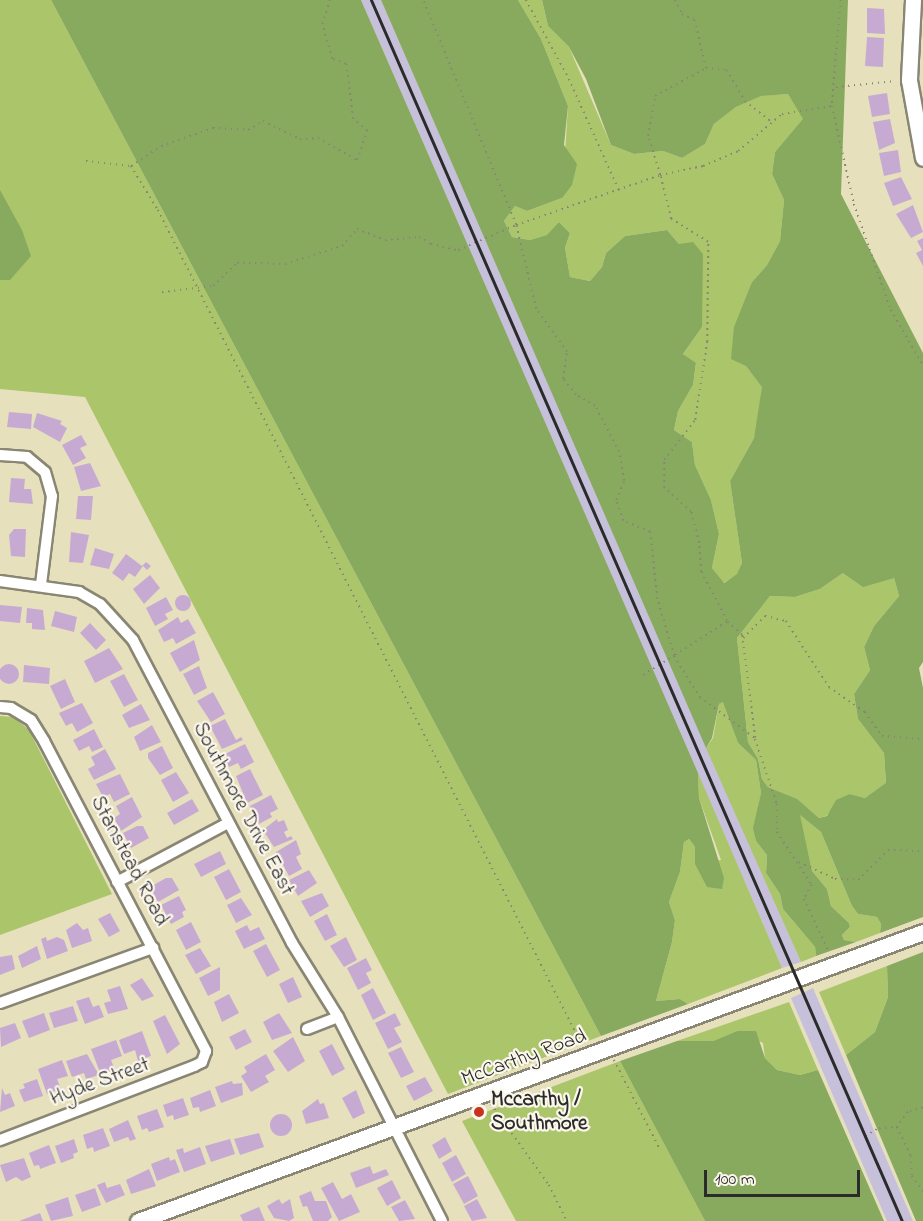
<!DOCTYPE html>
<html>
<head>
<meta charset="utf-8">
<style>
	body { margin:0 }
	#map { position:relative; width:923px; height:1221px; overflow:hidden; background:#e7e0bd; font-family:"Indie Flower",sans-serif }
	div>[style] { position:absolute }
	.industrial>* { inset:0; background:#c6c0da }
	.green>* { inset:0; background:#abc56b }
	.forest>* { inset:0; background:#88aa5f }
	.building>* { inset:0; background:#c7aad2 }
	.round { border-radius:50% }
	.path>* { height:1.5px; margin-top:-0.75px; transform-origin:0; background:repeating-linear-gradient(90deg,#898674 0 1.5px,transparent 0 6px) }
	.roads { filter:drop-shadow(2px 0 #898674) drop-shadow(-2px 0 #898674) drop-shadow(0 2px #898674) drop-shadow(0 -2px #898674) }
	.street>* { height:10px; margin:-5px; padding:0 5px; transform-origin:5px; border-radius:5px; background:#fff }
	.secondary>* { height:15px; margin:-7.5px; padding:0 7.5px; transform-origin:7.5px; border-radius:7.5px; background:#fff }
	.rail>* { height:3px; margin:-1.5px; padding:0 1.5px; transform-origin:1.5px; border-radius:1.5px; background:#2b2b2b }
	.dots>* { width:16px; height:16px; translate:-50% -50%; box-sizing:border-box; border:3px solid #fbf7ec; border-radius:50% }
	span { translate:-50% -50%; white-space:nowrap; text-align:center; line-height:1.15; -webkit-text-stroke:4.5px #fbf7ec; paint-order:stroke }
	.street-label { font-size:21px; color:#2b2b2b }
	.poi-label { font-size:21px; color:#2b2b2b; font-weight:700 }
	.left { translate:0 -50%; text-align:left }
	.scale { position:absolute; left:704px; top:1170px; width:156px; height:27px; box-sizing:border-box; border:3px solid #2b2b2b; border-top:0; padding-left:8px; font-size:18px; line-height:21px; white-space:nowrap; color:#2b2b2b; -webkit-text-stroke:4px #fbf7ec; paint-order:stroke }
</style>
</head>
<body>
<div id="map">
	<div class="industrial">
		<div style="clip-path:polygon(361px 0,381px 0,801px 962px,782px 968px)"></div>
		<div style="clip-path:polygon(813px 988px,913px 1221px,887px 1221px,791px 998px)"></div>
	</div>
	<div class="green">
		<div style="clip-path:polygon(0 0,51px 0,601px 1036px,448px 1094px,85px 397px,0 389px)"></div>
		<div style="clip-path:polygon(518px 0,542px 0,548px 26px,569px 47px,611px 145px,634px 154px,663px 151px,682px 158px,705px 144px,714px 124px,736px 107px,760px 96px,788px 94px,804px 119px,775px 152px,772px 174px,784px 200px,780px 241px,767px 265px,752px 282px,748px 297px,746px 366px,762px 386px,761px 410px,754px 438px,730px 481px,742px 563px,738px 574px,723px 583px,712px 568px,719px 534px,711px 500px,695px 465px,692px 442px,674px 430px,678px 411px,693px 385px,696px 364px,683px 354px,702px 327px,701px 292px,679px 244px,667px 230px,625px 236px,606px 253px,602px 267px,590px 281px,570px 277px,565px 248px,570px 233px,559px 222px,548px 235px,530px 240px,512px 237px,504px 221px,515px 206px,527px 211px,562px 198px,567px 122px,568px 106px,541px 39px)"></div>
		<div style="clip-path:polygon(843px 573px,894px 578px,899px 596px,874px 626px,864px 647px,870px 670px,854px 694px,858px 719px,884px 753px,886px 784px,865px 798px,850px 794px,826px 816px,819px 818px,796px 799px,768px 787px,762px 779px,758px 759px,748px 742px,737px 638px,770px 596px,795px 597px,820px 589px)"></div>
		<div style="clip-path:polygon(724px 701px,738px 743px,756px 760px,761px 793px,754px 828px,756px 841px,767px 855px,766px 873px,780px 894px,783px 909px,815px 947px,816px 956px,801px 962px,706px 748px,713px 738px,719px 704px)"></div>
		<div style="clip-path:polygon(0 716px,14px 717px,29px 730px,112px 894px,0 935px)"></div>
		<div style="clip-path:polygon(698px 773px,782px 968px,688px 1004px,680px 999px,656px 1001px,672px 942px,675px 920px,669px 902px,680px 872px,684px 842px,689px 839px,695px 847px,695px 864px,721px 860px,699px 798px)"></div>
		<div style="clip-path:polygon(799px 814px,821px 832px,852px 906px,858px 914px,877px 917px,881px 924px,880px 933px,856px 942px,844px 940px,842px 935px,850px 927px,849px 923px,831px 906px,827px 889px,812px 871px)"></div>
		<div style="clip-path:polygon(887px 966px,888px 997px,875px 1032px,846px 1055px,819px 992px)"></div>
		<div style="clip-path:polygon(789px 1002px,818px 1070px,800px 1075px,777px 1070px,765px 1058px,763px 1043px,737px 1031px,713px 1041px,677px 1041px)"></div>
		<div style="clip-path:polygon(620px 1061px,705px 1221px,516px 1221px,462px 1121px)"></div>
	</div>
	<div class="forest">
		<div style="clip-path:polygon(51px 0,361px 0,698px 773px,699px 798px,724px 878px,722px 889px,707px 887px,695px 864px,695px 847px,689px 839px,684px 842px,680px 872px,669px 902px,675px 920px,672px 942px,656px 1001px,680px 999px,688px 1004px,601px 1036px)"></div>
		<div style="clip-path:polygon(evenodd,381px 0,518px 0,541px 39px,568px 106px,564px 145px,577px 164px,572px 185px,562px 198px,527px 211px,515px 206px,504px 221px,512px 237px,530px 240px,547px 235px,559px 222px,570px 233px,565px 248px,570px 277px,590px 281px,602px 267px,606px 253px,625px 236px,667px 230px,679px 244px,693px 242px,703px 254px,702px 327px,683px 354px,696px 363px,693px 385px,678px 411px,674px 430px,692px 442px,695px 465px,711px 500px,719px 534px,712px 568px,724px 583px,737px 574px,742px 563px,730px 481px,754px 438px,762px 387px,746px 366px,731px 359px,734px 327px,752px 282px,767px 265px,780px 241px,784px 200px,772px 174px,775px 152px,803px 119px,788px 94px,761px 96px,736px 107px,714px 124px,705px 144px,682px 158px,663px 151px,634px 154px,611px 145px,586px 79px,569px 47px,548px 26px,542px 0,848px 0,841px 194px,923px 353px,923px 662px,919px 668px,923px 688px,923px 917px,880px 933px,881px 924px,877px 917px,858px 914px,852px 906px,821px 832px,800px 815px,812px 871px,827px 889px,831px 906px,849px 923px,850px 927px,842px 935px,844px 940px,856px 942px,816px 956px,815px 947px,783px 909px,780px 894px,766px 873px,767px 855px,756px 841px,753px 828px,761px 793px,756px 760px,738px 743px,723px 702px,719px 704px,712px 738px,706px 748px,381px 0,843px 573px,863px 587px,894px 578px,899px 596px,874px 626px,864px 647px,870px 670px,854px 694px,858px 719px,884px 753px,886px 783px,865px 798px,850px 794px,836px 800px,827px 816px,819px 818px,797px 799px,768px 787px,762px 779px,758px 759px,748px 742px,737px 638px,770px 596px,795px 597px,820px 589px,843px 573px)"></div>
		<div style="clip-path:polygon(0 190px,22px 230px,31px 256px,10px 280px,0 280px)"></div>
		<div style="clip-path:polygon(923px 952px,923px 1221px,916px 1221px,846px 1055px,875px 1032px,888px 997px,887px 966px)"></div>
		<div style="clip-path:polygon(737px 1031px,756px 1031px,765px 1058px,777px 1070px,800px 1075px,818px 1070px,884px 1221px,705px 1221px,620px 1061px,677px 1041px,713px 1041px)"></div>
	</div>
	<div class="building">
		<div style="clip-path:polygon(867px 8px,884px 9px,885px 34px,867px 33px)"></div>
		<div style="clip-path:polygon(867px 37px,884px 38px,883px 67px,865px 66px)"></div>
		<div style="clip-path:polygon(887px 93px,890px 114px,872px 117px,868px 96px)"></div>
		<div style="clip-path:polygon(890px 119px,895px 143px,879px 150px,873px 122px)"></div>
		<div style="clip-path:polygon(898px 150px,901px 172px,884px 176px,879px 153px)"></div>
		<div style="clip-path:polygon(901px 177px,912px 199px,893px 206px,884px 183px)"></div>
		<div style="clip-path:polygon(913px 205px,923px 232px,911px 238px,896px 214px)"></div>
		<div style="clip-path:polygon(923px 238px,923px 266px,916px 253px,922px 250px,917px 241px)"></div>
		<div style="clip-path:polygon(9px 412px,32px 414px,31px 429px,7px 427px)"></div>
		<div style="clip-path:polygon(37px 413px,62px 421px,60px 424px,67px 428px,60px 442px,33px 427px)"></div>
		<div style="clip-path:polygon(81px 435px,87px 445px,80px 448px,86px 458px,73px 465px,62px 445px)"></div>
		<div style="clip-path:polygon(90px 463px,101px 486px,81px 491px,74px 467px)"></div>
		<div style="clip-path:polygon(11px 478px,25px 479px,24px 489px,31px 489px,33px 504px,9px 502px)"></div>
		<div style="clip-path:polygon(78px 496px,93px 496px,91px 520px,76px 519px)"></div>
		<div style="clip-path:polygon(14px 529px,26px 529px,25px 557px,11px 556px,9px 535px)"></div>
		<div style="clip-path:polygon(71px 532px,89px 535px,83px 563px,69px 562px)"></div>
		<div style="clip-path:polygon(95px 548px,114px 554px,109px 569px,90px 565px)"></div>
		<div style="clip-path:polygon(126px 554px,142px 566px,146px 562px,151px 566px,147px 570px,143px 566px,135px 577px,129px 573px,123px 581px,112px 573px)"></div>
		<div style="clip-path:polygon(150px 575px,160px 588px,144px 604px,133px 589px)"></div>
		<div class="round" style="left:175px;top:595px;width:16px;height:16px"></div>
		<div style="clip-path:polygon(166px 597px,173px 610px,165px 614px,168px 619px,155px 626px,146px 608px)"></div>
		<div style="clip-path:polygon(0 605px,22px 607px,20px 623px,0 621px)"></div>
		<div style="clip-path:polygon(27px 608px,43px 610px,45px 630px,32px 629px,32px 623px,26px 623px)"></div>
		<div style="clip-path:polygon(55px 611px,77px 617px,74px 632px,51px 626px)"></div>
		<div style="clip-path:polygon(178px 617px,181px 623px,188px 619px,196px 633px,176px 644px,173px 638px,164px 642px,158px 630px)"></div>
		<div style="clip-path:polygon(90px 623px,106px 640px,96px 650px,80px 633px)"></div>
		<div style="clip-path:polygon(194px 640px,200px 660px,180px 672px,170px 653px)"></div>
		<div style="clip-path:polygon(109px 648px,123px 669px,95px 683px,84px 661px)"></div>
		<div class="round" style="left:-1px;top:664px;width:20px;height:20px"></div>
		<div style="clip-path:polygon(24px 665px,50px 668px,49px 684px,23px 682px)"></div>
		<div style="clip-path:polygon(199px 666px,207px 688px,194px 695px,183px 674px)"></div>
		<div style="clip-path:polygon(124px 674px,138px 700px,124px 707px,110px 681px)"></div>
		<div style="clip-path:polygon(65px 679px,75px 702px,61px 709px,50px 686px)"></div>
		<div style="clip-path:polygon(213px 692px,225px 714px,211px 722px,197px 701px)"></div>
		<div style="clip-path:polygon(82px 703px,93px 723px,77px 732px,72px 723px,66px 726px,59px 713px)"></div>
		<div style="clip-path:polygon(141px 704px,150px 720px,129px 728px,122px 715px)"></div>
		<div style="clip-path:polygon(225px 719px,236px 740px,241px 737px,243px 740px,222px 749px,210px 726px)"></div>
		<div style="clip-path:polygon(152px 725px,161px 742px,140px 751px,134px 737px)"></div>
		<div style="clip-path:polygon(94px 729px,103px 747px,92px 752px,89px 746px,79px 751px,73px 740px)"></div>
		<div style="clip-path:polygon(245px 744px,254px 762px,241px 769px,238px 763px,229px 767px,223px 755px)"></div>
		<div style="clip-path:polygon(162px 746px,173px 768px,160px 775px,148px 758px,148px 753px)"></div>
		<div style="clip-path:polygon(105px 749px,116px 769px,94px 780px,88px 769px,95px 765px,91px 757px)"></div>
		<div style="clip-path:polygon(250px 769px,263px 795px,247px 803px,236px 776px)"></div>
		<div style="clip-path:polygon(176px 772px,189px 793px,173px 802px,161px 780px)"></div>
		<div style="clip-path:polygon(120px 774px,130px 794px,114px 802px,110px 794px,103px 797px,96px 784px)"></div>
		<div style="clip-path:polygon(271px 795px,278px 809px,270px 813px,272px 817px,259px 824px,250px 806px)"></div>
		<div style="clip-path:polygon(132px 797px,142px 817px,121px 831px,114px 818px,120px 814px,116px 806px)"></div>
		<div style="clip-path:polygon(192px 799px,199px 811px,174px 825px,167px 813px)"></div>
		<div style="clip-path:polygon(277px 819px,278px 822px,284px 820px,288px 830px,284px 832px,287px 838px,291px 836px,293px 839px,274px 847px,263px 830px)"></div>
		<div style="clip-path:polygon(137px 826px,143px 826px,149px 838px,131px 848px,123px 833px)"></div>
		<div style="clip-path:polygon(296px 840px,301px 854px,296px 857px,302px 869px,289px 876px,276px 852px)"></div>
		<div style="clip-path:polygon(220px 851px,226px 864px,201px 877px,194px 864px)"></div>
		<div style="clip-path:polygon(229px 869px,241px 892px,226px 900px,214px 877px)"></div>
		<div style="clip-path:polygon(309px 870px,317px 883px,298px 896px,289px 880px)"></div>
		<div style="clip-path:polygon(166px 878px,172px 878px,179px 890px,158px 902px,150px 887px)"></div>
		<div style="clip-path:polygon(322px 893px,329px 906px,310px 917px,301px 901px)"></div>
		<div style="clip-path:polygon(179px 896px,186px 910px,182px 912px,184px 917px,171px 924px,161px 905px)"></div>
		<div style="clip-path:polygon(241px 898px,252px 915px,236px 923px,227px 905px)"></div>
		<div style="clip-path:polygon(110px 913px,120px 931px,109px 937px,98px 919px)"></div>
		<div style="clip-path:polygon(327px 914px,337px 935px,325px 941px,314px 921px)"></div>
		<div style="clip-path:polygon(191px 922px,201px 942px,186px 950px,176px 930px)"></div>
		<div style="clip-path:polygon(77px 923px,83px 930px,88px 928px,92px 941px,72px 948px,66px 930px)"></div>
		<div style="clip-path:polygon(247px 925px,250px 931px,259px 927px,265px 939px,244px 949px,235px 931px)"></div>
		<div style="clip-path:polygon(46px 937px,47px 941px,57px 937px,64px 940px,68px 951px,47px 959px,41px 939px)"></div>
		<div style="clip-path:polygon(346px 937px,357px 960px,344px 967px,330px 946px)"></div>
		<div style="clip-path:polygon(266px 944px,280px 970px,267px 977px,253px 951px)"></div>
		<div style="clip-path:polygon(37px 946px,41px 959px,22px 968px,18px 956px)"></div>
		<div style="clip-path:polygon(200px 948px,211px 966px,196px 974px,185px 955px)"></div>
		<div style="clip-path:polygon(12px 955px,15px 969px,0 975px,0 957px)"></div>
		<div style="clip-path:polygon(366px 958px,372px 970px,366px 973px,371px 983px,358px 990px,347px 968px)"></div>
		<div style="clip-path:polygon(220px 967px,220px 990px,208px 996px,199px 978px)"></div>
		<div style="clip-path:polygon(293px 977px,302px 997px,288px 1003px,279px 984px)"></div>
		<div style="clip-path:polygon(142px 978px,154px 996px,142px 1001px,130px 985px)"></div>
		<div style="clip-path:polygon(120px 986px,128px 1009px,108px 1014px,104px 1003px,111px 1001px,107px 990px)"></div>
		<div style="clip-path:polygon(373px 988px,386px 1013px,373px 1020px,361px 995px)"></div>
		<div style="clip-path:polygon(229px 994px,239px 1013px,222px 1022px,214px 1002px)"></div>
		<div style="clip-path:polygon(89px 997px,93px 1007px,99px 1005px,104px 1017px,85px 1024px,76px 1001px)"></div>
		<div style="clip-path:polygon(73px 1006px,78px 1021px,54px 1028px,49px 1013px)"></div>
		<div style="clip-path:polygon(44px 1013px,50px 1030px,29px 1038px,22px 1021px)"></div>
		<div style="clip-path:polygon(279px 1013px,292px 1033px,272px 1040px,263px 1022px)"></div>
		<div style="clip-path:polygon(395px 1013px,401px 1025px,394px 1028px,402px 1042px,388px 1049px,375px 1023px)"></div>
		<div style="clip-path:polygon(165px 1015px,180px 1044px,167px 1054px,153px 1021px)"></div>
		<div style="clip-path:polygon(15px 1023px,21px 1038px,1px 1047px,0 1028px)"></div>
		<div style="clip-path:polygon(245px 1029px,252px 1042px,236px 1050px,229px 1037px)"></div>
		<div style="clip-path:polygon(142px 1031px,151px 1056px,138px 1061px,135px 1050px,124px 1054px,119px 1040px)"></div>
		<div style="clip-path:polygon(293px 1037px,305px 1061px,288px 1072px,273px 1051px)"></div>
		<div style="clip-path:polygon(116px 1040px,122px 1056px,111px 1060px,115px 1070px,101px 1075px,91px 1049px)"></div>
		<div style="clip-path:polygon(332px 1044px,345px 1069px,332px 1076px,319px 1051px)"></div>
		<div style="clip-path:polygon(401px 1047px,414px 1072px,401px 1078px,388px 1053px)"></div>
		<div style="clip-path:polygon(87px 1054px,99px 1075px,86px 1079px,84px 1073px,72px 1077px,66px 1061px)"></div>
		<div style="clip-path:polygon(266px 1054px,275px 1070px,265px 1076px,269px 1082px,251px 1092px,241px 1076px,247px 1072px,244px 1067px)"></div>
		<div style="clip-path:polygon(62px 1060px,68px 1076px,57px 1079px,61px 1089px,47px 1094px,38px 1069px)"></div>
		<div style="clip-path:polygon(425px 1077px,433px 1091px,414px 1101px,406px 1086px)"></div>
		<div style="clip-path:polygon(37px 1079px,43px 1096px,24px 1102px,19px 1090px,25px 1088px,23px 1084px)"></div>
		<div style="clip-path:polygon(232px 1081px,233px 1084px,242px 1083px,243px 1095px,221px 1103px,215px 1087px)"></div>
		<div style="clip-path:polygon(2px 1088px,5px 1095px,10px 1093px,15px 1106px,0 1112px)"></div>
		<div style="clip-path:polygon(210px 1090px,216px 1106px,200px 1112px,199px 1107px,193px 1108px,190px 1098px)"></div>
		<div style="clip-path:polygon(356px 1090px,365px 1113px,353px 1119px,342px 1098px)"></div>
		<div style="clip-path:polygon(183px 1098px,189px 1115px,174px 1120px,173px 1115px,167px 1117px,163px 1105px)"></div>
		<div style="clip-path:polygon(318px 1099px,320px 1104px,324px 1103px,329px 1118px,306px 1124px,302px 1111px)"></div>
		<div style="clip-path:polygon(157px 1109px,164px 1127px,149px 1132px,147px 1128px,142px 1130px,137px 1116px)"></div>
		<div class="round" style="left:270px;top:1114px;width:22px;height:22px"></div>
		<div style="clip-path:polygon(128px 1120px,136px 1139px,130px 1141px,128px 1137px,114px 1142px,109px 1129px)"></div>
		<div style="clip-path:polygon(103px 1128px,110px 1146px,94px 1152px,93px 1147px,87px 1149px,83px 1135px)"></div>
		<div style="clip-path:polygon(259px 1133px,264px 1147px,240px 1155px,234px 1139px)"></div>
		<div style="clip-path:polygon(445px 1137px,452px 1151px,439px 1159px,432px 1145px)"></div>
		<div style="clip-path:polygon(74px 1139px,78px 1152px,73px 1154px,74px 1158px,61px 1163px,55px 1146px)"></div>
		<div style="clip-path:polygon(230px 1139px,235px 1154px,211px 1162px,205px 1146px)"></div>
		<div style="clip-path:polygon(49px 1145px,56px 1163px,40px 1169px,39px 1165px,34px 1166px,29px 1153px)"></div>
		<div style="clip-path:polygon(200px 1147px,206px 1164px,184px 1172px,176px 1150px,183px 1148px,184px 1153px)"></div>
		<div style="clip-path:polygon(456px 1155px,466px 1174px,452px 1182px,442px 1163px)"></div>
		<div style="clip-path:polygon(169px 1157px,170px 1161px,175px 1159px,180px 1172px,157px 1181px,151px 1164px)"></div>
		<div style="clip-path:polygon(24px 1158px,31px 1177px,22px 1181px,16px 1177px,6px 1182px,0 1165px)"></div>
		<div style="clip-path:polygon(370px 1166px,373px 1174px,386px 1169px,389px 1175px,356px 1188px,350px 1173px)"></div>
		<div style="clip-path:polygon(149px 1169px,156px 1186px,131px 1194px,126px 1180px)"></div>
		<div style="clip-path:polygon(468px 1176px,478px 1196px,464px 1204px,453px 1184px)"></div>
		<div style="clip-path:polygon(392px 1180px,401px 1198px,387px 1206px,377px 1188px)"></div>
		<div style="clip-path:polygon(105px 1182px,107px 1188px,120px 1184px,125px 1195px,106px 1203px,97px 1185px)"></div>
		<div style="clip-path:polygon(333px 1182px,342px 1199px,351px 1194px,360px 1212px,339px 1221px,321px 1188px)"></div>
		<div style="clip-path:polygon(95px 1188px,101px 1205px,82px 1212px,75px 1195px)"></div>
		<div style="clip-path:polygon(311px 1191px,315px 1201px,326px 1201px,332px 1217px,328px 1221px,313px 1221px,307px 1206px,303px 1207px,299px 1196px)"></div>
		<div style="clip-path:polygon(68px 1197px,73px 1216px,51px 1221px,45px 1205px)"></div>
		<div style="clip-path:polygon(279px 1199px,282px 1204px,290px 1199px,294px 1218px,289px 1221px,274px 1218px,267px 1206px)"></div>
		<div style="clip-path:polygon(477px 1199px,487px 1218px,472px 1221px,464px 1206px)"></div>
		<div style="clip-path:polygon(405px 1200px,415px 1219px,399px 1221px,391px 1207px)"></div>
		<div style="clip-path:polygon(259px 1207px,265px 1221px,243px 1221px,240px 1215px)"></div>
		<div style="clip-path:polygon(40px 1213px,43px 1221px,19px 1221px)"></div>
	</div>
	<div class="path">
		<div style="left:526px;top:0;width:90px;rotate:61.4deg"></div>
		<div style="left:569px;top:79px;width:122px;rotate:65.8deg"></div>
		<div style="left:675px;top:0;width:16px;rotate:63deg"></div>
		<div style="left:682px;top:14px;width:14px;rotate:25deg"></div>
		<div style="left:695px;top:20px;width:49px;rotate:77.1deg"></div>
		<div style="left:706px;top:68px;width:21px;rotate:5deg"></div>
		<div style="left:727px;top:70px;width:36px;rotate:60deg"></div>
		<div style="left:745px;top:101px;width:34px;rotate:38deg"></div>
		<div style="left:841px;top:0;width:106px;rotate:94.9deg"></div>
		<div style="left:832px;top:106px;width:100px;rotate:77.3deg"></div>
		<div style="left:854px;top:204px;width:112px;rotate:70.8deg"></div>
		<div style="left:891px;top:310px;width:64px;rotate:59.8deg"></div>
		<div style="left:836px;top:87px;width:60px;rotate:-5.7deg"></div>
		<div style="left:86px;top:161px;width:45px;rotate:6.3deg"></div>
		<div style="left:131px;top:166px;width:52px;rotate:58.5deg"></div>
		<div style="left:158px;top:210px;width:934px;rotate:63.08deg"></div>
		<div style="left:131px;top:166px;width:36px;rotate:-34deg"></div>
		<div style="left:161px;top:146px;width:55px;rotate:-19.1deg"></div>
		<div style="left:213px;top:128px;width:35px;rotate:3deg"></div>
		<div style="left:248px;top:130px;width:17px;rotate:-31deg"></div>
		<div style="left:263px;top:121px;width:41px;rotate:25.9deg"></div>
		<div style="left:300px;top:139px;width:18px;rotate:-3deg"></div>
		<div style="left:318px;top:138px;width:45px;rotate:29.4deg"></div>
		<div style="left:357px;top:160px;width:31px;rotate:-71deg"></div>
		<div style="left:367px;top:131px;width:18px;rotate:-139deg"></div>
		<div style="left:353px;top:119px;width:55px;rotate:-97.3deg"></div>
		<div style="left:346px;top:64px;width:15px;rotate:-160deg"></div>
		<div style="left:332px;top:59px;width:36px;rotate:-106deg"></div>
		<div style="left:322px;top:24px;width:25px;rotate:-72deg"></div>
		<div style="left:162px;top:292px;width:51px;rotate:-6.7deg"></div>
		<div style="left:213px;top:286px;width:33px;rotate:-44deg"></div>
		<div style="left:237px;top:263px;width:48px;rotate:1.2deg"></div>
		<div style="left:285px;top:264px;width:60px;rotate:-17.5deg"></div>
		<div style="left:342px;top:246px;width:23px;rotate:-49deg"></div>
		<div style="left:357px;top:229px;width:30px;rotate:21deg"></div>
		<div style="left:385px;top:240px;width:34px;rotate:-5deg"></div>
		<div style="left:419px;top:237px;width:14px;rotate:30deg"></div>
		<div style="left:431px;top:244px;width:28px;rotate:13deg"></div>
		<div style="left:458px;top:250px;width:63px;rotate:-23.3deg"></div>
		<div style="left:516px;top:225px;width:243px;rotate:-112.5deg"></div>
		<div style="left:727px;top:621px;width:55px;rotate:-118deg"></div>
		<div style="left:701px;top:572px;width:29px;rotate:-94deg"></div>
		<div style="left:699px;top:543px;width:32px;rotate:-104deg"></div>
		<div style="left:691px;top:512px;width:36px;rotate:-138deg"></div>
		<div style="left:664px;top:488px;width:28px;rotate:-90deg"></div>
		<div style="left:664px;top:460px;width:51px;rotate:-52.2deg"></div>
		<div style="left:695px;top:420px;width:79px;rotate:-81.3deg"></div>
		<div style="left:707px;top:342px;width:100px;rotate:-89.4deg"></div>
		<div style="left:708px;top:242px;width:44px;rotate:-148.1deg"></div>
		<div style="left:671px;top:219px;width:45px;rotate:-104deg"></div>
		<div style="left:660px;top:175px;width:44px;rotate:-11.8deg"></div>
		<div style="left:703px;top:166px;width:38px;rotate:-23deg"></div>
		<div style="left:738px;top:151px;width:57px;rotate:-40.1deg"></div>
		<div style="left:782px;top:114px;width:51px;rotate:-9.1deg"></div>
		<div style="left:743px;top:638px;width:31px;rotate:-45deg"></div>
		<div style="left:765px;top:616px;width:22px;rotate:13deg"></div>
		<div style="left:786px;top:621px;width:79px;rotate:56.9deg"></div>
		<div style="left:829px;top:687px;width:44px;rotate:34.8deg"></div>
		<div style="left:865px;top:712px;width:29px;rotate:55deg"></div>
		<div style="left:882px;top:736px;width:41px;rotate:4.2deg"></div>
		<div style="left:643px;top:675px;width:36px;rotate:-32deg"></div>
		<div style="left:674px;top:656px;width:49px;rotate:57.6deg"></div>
		<div style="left:700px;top:697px;width:69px;rotate:36.7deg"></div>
		<div style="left:755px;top:738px;width:104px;rotate:-97.2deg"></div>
		<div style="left:742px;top:635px;width:20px;rotate:-139deg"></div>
		<div style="left:727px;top:622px;width:63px;rotate:147.3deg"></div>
		<div style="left:674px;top:656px;width:59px;rotate:-106.6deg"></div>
		<div style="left:657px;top:599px;width:67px;rotate:-96deg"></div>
		<div style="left:650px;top:532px;width:29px;rotate:-158deg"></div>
		<div style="left:623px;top:521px;width:22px;rotate:-108deg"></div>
		<div style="left:616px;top:500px;width:21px;rotate:-67deg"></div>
		<div style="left:624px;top:481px;width:29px;rotate:-100deg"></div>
		<div style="left:619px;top:452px;width:52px;rotate:-117.6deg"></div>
		<div style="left:595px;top:406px;width:22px;rotate:-150deg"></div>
		<div style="left:576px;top:395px;width:21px;rotate:-129deg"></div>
		<div style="left:563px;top:379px;width:27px;rotate:-82deg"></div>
		<div style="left:567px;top:352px;width:53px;rotate:-125.8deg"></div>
		<div style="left:536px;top:309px;width:86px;rotate:-103.4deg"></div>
		<div style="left:516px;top:225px;width:152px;rotate:-19.1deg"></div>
		<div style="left:660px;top:175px;width:41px;rotate:-107.1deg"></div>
		<div style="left:648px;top:136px;width:41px;rotate:-80.1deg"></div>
		<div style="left:655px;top:96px;width:58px;rotate:-28.8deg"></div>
		<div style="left:755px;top:739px;width:69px;rotate:71.3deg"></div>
		<div style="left:777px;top:804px;width:28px;rotate:90deg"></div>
		<div style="left:777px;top:832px;width:64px;rotate:56.6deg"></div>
		<div style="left:812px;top:885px;width:16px;rotate:120deg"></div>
		<div style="left:804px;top:899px;width:59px;rotate:64.7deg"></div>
		<div style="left:799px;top:862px;width:40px;rotate:25deg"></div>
		<div style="left:835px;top:879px;width:23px;rotate:2deg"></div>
		<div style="left:858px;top:880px;width:42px;rotate:-45deg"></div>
		<div style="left:888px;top:850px;width:35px;rotate:2deg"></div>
		<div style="left:614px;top:1060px;width:100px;rotate:62.7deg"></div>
		<div style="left:491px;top:1104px;width:100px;rotate:54.4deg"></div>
		<div style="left:549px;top:1185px;width:40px;rotate:63.4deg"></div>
		<div style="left:923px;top:1108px;width:16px;rotate:165deg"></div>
		<div style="left:908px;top:1112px;width:19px;rotate:126deg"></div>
		<div style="left:897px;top:1127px;width:32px;rotate:64deg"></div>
		<div style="left:911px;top:1156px;width:20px;rotate:87deg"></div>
		<div style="left:912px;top:1176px;width:19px;rotate:54deg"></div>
		<div style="left:865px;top:1136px;width:16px;rotate:-30deg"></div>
		<div style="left:879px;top:1128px;width:17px;rotate:-3deg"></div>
	</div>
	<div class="roads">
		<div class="street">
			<div style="left:0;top:455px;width:27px;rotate:4deg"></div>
			<div style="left:27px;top:457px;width:23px;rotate:40deg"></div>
			<div style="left:45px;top:472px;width:25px;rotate:74deg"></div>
			<div style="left:52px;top:496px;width:89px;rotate:97.1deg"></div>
			<div style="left:0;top:581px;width:80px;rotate:7.9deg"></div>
			<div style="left:79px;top:592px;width:24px;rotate:30deg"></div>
			<div style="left:100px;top:604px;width:49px;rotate:47.5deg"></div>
			<div style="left:133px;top:640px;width:342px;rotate:62.3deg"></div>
			<div style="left:292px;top:943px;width:87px;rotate:58.1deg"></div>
			<div style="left:338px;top:1017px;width:229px;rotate:63deg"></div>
			<div style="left:0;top:707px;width:11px;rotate:5deg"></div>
			<div style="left:11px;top:708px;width:23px;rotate:31deg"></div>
			<div style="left:31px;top:720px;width:25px;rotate:58deg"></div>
			<div style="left:44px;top:741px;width:350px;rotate:62.4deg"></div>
			<div style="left:206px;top:1051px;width:12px;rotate:110deg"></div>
			<div style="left:202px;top:1062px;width:9px;rotate:153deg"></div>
			<div style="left:194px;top:1066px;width:208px;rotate:159.1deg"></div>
			<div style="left:117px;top:882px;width:126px;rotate:-28deg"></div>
			<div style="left:0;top:1003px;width:163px;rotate:-19.8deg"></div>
			<div style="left:307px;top:1029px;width:33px;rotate:-21deg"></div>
		</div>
		<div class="secondary">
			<div style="left:913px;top:0;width:80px;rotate:92.9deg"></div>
			<div style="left:909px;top:80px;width:79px;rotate:79.8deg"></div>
			<div style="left:138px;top:1221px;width:837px;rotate:-20.21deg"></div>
		</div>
	</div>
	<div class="rail">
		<div style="left:371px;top:0;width:1331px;rotate:66.5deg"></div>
	</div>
	<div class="dots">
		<div style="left:479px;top:1112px;background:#c8321e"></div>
	</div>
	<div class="street-label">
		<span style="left:243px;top:809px;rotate:62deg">Southmore Drive East</span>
		<span style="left:129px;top:861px;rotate:62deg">Stanstead Road</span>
		<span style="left:524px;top:1058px;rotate:-20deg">McCarthy Road</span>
		<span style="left:100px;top:1082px;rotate:-20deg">Hyde Street</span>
	</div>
	<div class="poi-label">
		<span class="left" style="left:491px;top:1112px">Mccarthy /<br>Southmore</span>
	</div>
	<div class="scale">100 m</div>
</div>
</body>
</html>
